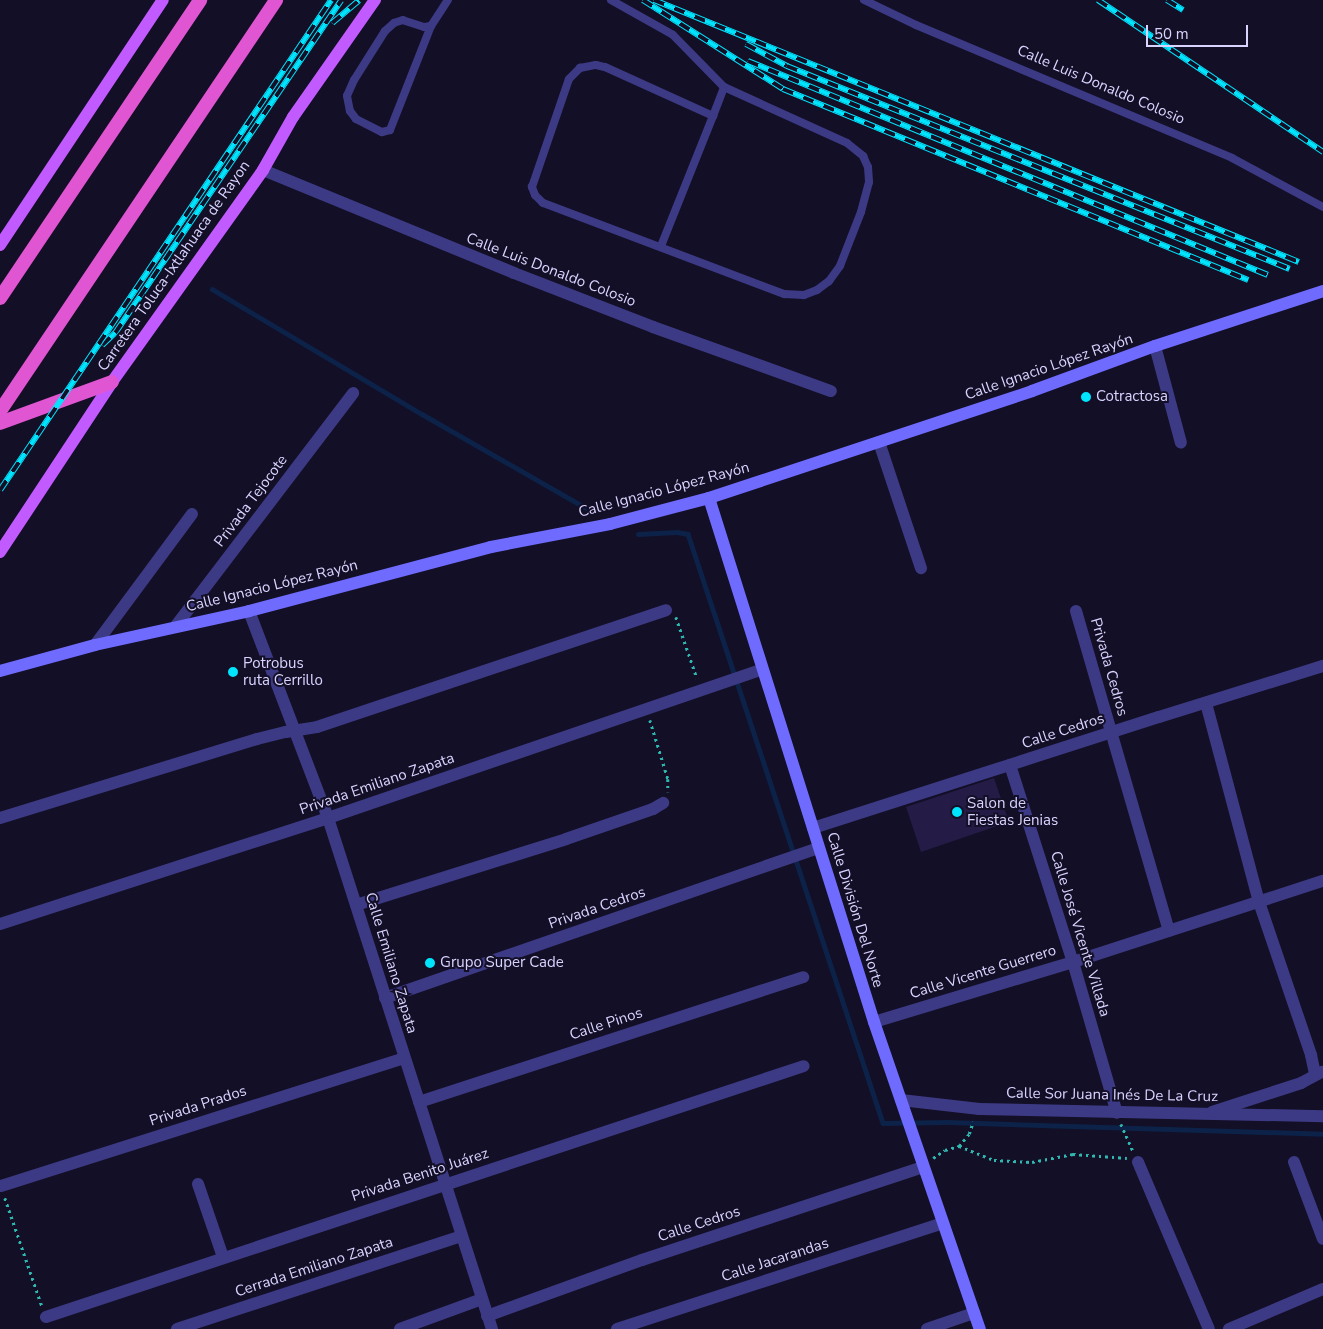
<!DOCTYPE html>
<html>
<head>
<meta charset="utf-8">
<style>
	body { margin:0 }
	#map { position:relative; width:1323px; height:1329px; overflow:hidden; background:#130f26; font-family:"Nunito Sans",sans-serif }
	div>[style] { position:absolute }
	.stream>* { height:4.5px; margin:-2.25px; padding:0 2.25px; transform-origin:2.25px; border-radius:2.25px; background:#0c2248 }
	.building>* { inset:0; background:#241b47 }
	.path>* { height:2.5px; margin-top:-1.25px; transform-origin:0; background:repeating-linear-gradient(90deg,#2fb8b0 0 2.5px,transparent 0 6.5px) }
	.service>* { height:8px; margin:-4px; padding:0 4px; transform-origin:4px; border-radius:4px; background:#3d3a85 }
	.minor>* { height:12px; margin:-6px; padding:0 6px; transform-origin:6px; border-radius:6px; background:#3d3a85 }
	.tertiary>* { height:12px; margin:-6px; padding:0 6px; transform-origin:6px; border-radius:6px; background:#3d3a85 }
	.secondary>* { height:12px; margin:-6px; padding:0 6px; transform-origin:6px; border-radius:6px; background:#6f6bff }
	.primary>* { height:12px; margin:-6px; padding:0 6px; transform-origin:6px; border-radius:6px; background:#c25bff }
	.trunk>* { height:14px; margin:-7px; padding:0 7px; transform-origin:7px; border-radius:7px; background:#e055d1 }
	.rail>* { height:5.5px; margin-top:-2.75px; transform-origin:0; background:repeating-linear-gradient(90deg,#130f26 0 11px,#00e5ff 0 22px); box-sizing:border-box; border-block:1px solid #00e5ff }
	.dots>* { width:14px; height:14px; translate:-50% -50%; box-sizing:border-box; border:2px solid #130f26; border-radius:50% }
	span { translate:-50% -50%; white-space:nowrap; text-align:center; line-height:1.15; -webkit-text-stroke:4px #130f26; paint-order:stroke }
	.street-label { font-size:15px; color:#d9d4ff }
	.poi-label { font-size:15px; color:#d9d4ff }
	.left { translate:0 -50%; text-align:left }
	.scale { position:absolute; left:1146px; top:25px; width:102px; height:22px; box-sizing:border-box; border:2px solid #d9d4ff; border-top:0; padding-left:6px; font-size:15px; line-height:18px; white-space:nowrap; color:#d9d4ff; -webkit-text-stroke:4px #130f26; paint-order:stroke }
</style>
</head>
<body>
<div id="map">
	<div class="stream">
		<div style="left:212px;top:289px;width:244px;rotate:30.8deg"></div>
		<div style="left:422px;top:414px;width:197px;rotate:29.8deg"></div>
		<div style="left:638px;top:534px;width:39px;rotate:-3deg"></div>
		<div style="left:677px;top:532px;width:11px;rotate:10deg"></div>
		<div style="left:688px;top:534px;width:620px;rotate:71.68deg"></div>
		<div style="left:883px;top:1123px;width:65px;rotate:-0.9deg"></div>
		<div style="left:948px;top:1122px;width:375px;rotate:1.8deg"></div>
	</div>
	<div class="building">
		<div style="clip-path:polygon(994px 778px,1009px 822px,921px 852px,906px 807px)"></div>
	</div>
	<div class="path">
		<div style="left:676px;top:617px;width:65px;rotate:71deg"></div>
		<div style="left:650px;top:720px;width:62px;rotate:73deg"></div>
		<div style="left:668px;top:779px;width:13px;rotate:90deg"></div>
		<div style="left:1121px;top:1124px;width:30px;rotate:66deg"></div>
		<div style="left:959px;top:1146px;width:16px;rotate:-50deg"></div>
		<div style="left:969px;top:1134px;width:13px;rotate:-72deg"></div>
		<div style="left:933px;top:1158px;width:14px;rotate:-34deg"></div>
		<div style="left:945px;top:1150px;width:15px;rotate:-16deg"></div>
		<div style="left:959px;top:1146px;width:38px;rotate:22deg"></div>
		<div style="left:994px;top:1160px;width:38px;rotate:3deg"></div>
		<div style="left:1032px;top:1162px;width:42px;rotate:-11deg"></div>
		<div style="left:1073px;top:1154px;width:54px;rotate:4.2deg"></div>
		<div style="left:5px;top:1198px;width:114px;rotate:71.1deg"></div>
	</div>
	<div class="service">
		<div style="left:611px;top:0;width:71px;rotate:29.4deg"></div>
		<div style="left:673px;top:35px;width:73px;rotate:45.6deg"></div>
		<div style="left:724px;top:87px;width:135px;rotate:24.5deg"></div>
		<div style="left:847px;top:143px;width:21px;rotate:39deg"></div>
		<div style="left:863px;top:156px;width:12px;rotate:66deg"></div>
		<div style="left:868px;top:167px;width:15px;rotate:86deg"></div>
		<div style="left:869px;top:182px;width:31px;rotate:105deg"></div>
		<div style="left:861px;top:212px;width:58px;rotate:111.3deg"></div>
		<div style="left:840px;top:266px;width:19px;rotate:126deg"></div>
		<div style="left:829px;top:281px;width:15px;rotate:143deg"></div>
		<div style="left:817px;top:290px;width:14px;rotate:159deg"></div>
		<div style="left:804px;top:295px;width:20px;rotate:-177deg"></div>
		<div style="left:784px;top:294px;width:258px;rotate:-159.3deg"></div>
		<div style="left:543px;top:203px;width:11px;rotate:-135deg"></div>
		<div style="left:535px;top:195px;width:9px;rotate:-111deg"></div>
		<div style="left:532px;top:187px;width:114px;rotate:-71.1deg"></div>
		<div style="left:569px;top:79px;width:16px;rotate:-45deg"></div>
		<div style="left:580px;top:68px;width:16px;rotate:-11deg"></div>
		<div style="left:596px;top:65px;width:9px;rotate:13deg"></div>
		<div style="left:605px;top:67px;width:119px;rotate:24.4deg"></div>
		<div style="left:713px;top:116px;width:31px;rotate:-69deg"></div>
		<div style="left:864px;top:0;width:58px;rotate:25.7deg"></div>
		<div style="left:916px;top:25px;width:343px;rotate:22.8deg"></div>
		<div style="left:1232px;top:158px;width:103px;rotate:28.3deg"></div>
		<div style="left:431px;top:26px;width:7px;rotate:172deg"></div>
		<div style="left:424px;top:27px;width:22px;rotate:-162deg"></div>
		<div style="left:403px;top:20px;width:9px;rotate:162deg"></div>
		<div style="left:394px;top:23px;width:12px;rotate:138deg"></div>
		<div style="left:385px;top:31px;width:58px;rotate:122.3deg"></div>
		<div style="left:354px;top:80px;width:17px;rotate:114deg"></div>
		<div style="left:347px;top:96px;width:15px;rotate:79deg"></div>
		<div style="left:350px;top:111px;width:10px;rotate:53deg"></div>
		<div style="left:356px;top:119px;width:29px;rotate:27deg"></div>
		<div style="left:382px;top:132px;width:8px;rotate:-14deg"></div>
		<div style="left:390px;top:130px;width:112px;rotate:-68.5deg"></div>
		<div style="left:431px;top:26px;width:31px;rotate:-57deg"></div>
		<div style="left:661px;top:246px;width:140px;rotate:-68.2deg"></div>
	</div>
	<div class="minor">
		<div style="left:263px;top:170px;width:271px;rotate:22.3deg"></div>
		<div style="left:514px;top:273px;width:149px;rotate:21.2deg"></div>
		<div style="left:653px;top:327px;width:189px;rotate:19.8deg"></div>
		<div style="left:1155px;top:346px;width:100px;rotate:75deg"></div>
		<div style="left:879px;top:442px;width:133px;rotate:71.6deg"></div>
		<div style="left:249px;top:611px;width:222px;rotate:69.1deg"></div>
		<div style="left:328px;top:818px;width:537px;rotate:72.21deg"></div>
		<div style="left:1076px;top:611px;width:333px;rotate:73.8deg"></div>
		<div style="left:175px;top:627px;width:294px;rotate:-52.7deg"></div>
		<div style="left:95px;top:645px;width:163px;rotate:-53.5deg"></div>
		<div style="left:1206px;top:703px;width:206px;rotate:75.1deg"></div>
		<div style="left:1259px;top:902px;width:162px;rotate:71.2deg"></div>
		<div style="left:1311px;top:1055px;width:19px;rotate:78deg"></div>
		<div style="left:1010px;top:765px;width:207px;rotate:72.3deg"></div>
		<div style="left:1073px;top:962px;width:157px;rotate:73.8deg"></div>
		<div style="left:0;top:818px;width:269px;rotate:-17.1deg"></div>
		<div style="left:257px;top:739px;width:30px;rotate:-14deg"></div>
		<div style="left:286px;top:732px;width:31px;rotate:-9deg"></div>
		<div style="left:317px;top:727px;width:368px;rotate:-18.5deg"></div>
		<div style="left:813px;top:828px;width:363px;rotate:-17.8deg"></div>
		<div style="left:1159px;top:717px;width:172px;rotate:-17.3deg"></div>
		<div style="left:356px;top:905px;width:220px;rotate:-17.4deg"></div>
		<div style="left:566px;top:839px;width:92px;rotate:-19deg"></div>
		<div style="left:653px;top:809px;width:12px;rotate:-31deg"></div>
		<div style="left:0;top:924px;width:345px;rotate:-17.9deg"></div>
		<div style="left:328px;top:818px;width:459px;rotate:-18.9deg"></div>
		<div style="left:385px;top:998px;width:459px;rotate:-19.1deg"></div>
		<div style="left:874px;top:1022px;width:208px;rotate:-16.8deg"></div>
		<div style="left:1073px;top:962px;width:263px;rotate:-18deg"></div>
		<div style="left:419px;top:1102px;width:404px;rotate:-18deg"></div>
		<div style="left:1212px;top:1112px;width:94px;rotate:-18deg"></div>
		<div style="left:1301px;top:1083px;width:24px;rotate:-28deg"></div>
		<div style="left:1138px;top:1162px;width:181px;rotate:67deg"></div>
		<div style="left:1294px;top:1162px;width:82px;rotate:69.4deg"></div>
		<div style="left:198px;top:1184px;width:77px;rotate:71.1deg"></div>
		<div style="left:1px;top:1186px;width:423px;rotate:-17.6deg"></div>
		<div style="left:487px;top:1316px;width:165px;rotate:-19.9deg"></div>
		<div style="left:642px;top:1260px;width:296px;rotate:-18.3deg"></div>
		<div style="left:46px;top:1317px;width:798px;rotate:-18.32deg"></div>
		<div style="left:177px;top:1329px;width:299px;rotate:-18.1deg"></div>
		<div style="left:400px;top:1329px;width:87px;rotate:-20.1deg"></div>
		<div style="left:617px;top:1329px;width:343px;rotate:-18deg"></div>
		<div style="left:927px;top:1329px;width:50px;rotate:-18.8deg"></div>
		<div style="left:1229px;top:1329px;width:102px;rotate:-23.1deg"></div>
	</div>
	<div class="tertiary">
		<div style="left:901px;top:1100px;width:79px;rotate:6.6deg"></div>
		<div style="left:979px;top:1109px;width:344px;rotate:1.2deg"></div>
	</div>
	<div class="secondary">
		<div style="left:709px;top:498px;width:549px;rotate:72.52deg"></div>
		<div style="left:874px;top:1022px;width:325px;rotate:71deg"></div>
		<div style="left:0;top:671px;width:98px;rotate:-15.3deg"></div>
		<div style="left:95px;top:645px;width:158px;rotate:-12.4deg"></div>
		<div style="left:249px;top:611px;width:250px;rotate:-14.8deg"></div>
		<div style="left:491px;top:547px;width:121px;rotate:-10.9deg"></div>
		<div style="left:610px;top:524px;width:102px;rotate:-14.7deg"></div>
		<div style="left:709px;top:498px;width:340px;rotate:-18.3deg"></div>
		<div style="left:1032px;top:391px;width:131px;rotate:-20.1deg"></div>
		<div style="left:1155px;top:346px;width:177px;rotate:-18.1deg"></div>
	</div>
	<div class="primary">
		<div style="left:0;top:245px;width:294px;rotate:-56.4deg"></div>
		<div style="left:0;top:552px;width:204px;rotate:-56.6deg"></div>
		<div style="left:112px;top:382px;width:260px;rotate:-54.5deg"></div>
		<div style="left:263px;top:170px;width:61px;rotate:-60.5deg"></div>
		<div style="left:293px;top:117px;width:143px;rotate:-55deg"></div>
	</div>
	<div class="trunk">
		<div style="left:0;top:298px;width:359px;rotate:-56.1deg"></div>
		<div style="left:0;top:411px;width:495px;rotate:-56.1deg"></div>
		<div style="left:0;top:423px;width:119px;rotate:-20.1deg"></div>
	</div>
	<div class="rail">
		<div style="left:643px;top:0;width:166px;rotate:32.4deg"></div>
		<div style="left:783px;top:89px;width:503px;rotate:22.33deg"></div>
		<div style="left:654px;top:0;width:696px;rotate:22.11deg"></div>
		<div style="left:1098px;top:0;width:272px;rotate:34deg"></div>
		<div style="left:1167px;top:0;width:19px;rotate:32deg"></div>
		<div style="left:332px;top:23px;width:35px;rotate:-40deg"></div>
		<div style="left:746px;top:44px;width:47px;rotate:28.2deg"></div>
		<div style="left:787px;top:66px;width:542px;rotate:21.98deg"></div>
		<div style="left:748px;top:61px;width:562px;rotate:22.37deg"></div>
		<div style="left:102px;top:345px;width:18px;rotate:-43deg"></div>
		<div style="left:115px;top:333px;width:402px;rotate:-55.8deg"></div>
		<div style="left:0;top:490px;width:591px;rotate:-55.96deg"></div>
	</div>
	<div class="dots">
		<div style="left:1086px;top:397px;background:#00e5ff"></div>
		<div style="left:233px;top:672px;background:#00e5ff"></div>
		<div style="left:957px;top:812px;background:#00e5ff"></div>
		<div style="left:430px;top:963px;background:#00e5ff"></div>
	</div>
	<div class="street-label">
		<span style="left:1101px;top:85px;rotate:23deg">Calle Luis Donaldo Colosio</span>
		<span style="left:174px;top:266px;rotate:-55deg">Carretera Toluca-Ixtlahuaca de Rayon</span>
		<span style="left:551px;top:270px;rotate:21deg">Calle Luis Donaldo Colosio</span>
		<span style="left:1049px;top:367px;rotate:-19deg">Calle Ignacio López Rayón</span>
		<span style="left:664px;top:490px;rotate:-15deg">Calle Ignacio López Rayón</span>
		<span style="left:251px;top:501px;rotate:-53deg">Privada Tejocote</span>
		<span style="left:272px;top:586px;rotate:-14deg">Calle Ignacio López Rayón</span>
		<span style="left:1109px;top:667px;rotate:74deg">Privada Cedros</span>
		<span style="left:1063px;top:731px;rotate:-18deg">Calle Cedros</span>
		<span style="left:377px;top:784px;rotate:-19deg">Privada Emiliano Zapata</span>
		<span style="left:597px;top:908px;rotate:-19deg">Privada Cedros</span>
		<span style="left:855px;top:910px;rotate:73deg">Calle División Del Norte</span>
		<span style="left:1080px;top:934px;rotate:73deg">Calle José Vicente Villada</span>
		<span style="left:391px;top:963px;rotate:73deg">Calle Emiliano Zapata</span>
		<span style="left:983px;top:972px;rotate:-17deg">Calle Vicente Guerrero</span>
		<span style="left:606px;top:1024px;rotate:-18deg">Calle Pinos</span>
		<span style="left:1112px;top:1095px;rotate:1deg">Calle Sor Juana Inés De La Cruz</span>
		<span style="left:198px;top:1106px;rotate:-18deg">Privada Prados</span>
		<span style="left:420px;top:1175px;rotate:-18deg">Privada Benito Juárez</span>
		<span style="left:699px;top:1224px;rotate:-18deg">Calle Cedros</span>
		<span style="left:775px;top:1260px;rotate:-18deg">Calle Jacarandas</span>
		<span style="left:314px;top:1267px;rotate:-18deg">Cerrada Emiliano Zapata</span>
	</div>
	<div class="poi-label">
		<span class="left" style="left:1096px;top:397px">Cotractosa</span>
		<span class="left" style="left:243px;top:672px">Potrobus<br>ruta Cerrillo</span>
		<span class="left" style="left:967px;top:812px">Salon de<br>Fiestas Jenias</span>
		<span class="left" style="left:440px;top:963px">Grupo Super Cade</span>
	</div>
	<div class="scale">50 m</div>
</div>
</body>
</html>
